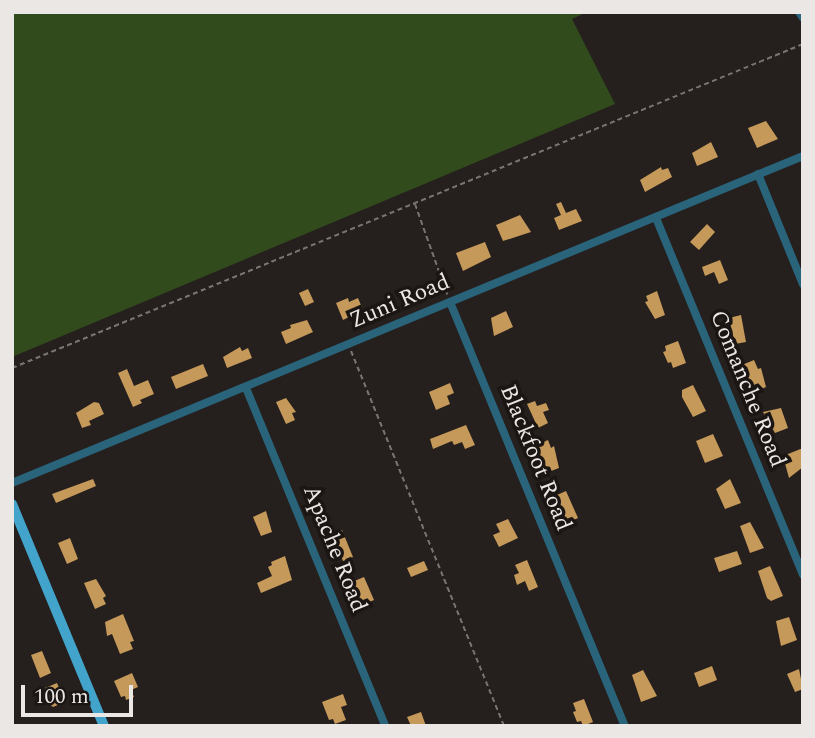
<!DOCTYPE html>
<html>
<head>
<meta charset="utf-8">
<style>
	body { margin:0 }
	#map { position:relative; width:815px; height:738px; overflow:hidden; background:#251f1d; font-family:Spectral,serif }
	div>[style] { position:absolute }
	.green>* { inset:0; background:#314b1d }
	.building>* { inset:0; background:#c5995a }
	.path>* { height:2px; margin-top:-1px; transform-origin:0; background:repeating-linear-gradient(90deg,#797472 0 5px,transparent 0 8.5px) }
	.minor>* { height:8px; margin:-4px; padding:0 4px; transform-origin:4px; border-radius:4px; background:#2a647b }
	.major>* { height:10px; margin:-5px; padding:0 5px; transform-origin:5px; border-radius:5px; background:#42a4cb }
	span { translate:-50% -50%; white-space:nowrap; text-align:center; line-height:1.15; -webkit-text-stroke:7px #1b1614; paint-order:stroke }
	.street-label { font-size:23px; color:#ebe7e5 }
	.frame { position:absolute; inset:0; border:14px solid #ebe7e5; pointer-events:none }
	.scale { position:absolute; left:21px; top:685px; width:112px; height:32px; box-sizing:border-box; border:4px solid #ebe7e5; border-top:0; padding-left:9px; font-size:21px; line-height:24px; white-space:nowrap; color:#ebe7e5; -webkit-text-stroke:5px #1b1614; paint-order:stroke }
</style>
</head>
<body>
<div id="map">
	<div class="green">
		<div style="clip-path:polygon(12px 12px,587px 12px,572px 19px,615px 104px,12px 357px)"></div>
	</div>
	<div class="building">
		<div style="clip-path:polygon(766px 121px,778px 139px,757px 148px,748px 128px)"></div>
		<div style="clip-path:polygon(711px 142px,718px 157px,697px 166px,692px 153px)"></div>
		<div style="clip-path:polygon(661px 167px,662px 170px,668px 168px,672px 177px,645px 192px,640px 180px)"></div>
		<div style="clip-path:polygon(561px 202px,566px 213px,576px 209px,582px 221px,559px 230px,554px 218px,561px 215px,556px 204px)"></div>
		<div style="clip-path:polygon(520px 215px,531px 232px,503px 241px,496px 225px)"></div>
		<div style="clip-path:polygon(707px 224px,715px 232px,699px 250px,690px 242px)"></div>
		<div style="clip-path:polygon(485px 242px,491px 257px,463px 271px,456px 253px)"></div>
		<div style="clip-path:polygon(720px 260px,728px 280px,719px 284px,714px 272px,705px 276px,702px 267px)"></div>
		<div style="clip-path:polygon(308px 289px,314px 302px,305px 306px,299px 293px)"></div>
		<div style="clip-path:polygon(657px 291px,665px 315px,655px 319px,645px 302px,648px 301px,646px 296px)"></div>
		<div style="clip-path:polygon(348px 298px,349px 302px,358px 298px,363px 310px,343px 320px,336px 303px)"></div>
		<div style="clip-path:polygon(506px 311px,513px 327px,494px 336px,491px 318px)"></div>
		<div style="clip-path:polygon(741px 315px,746px 342px,735px 344px,729px 318px)"></div>
		<div style="clip-path:polygon(307px 320px,313px 332px,286px 344px,281px 332px,291px 328px,290px 325px)"></div>
		<div style="clip-path:polygon(678px 341px,686px 363px,673px 368px,671px 362px,668px 363px,663px 352px,666px 351px,665px 346px)"></div>
		<div style="clip-path:polygon(240px 347px,242px 351px,248px 348px,252px 358px,227px 368px,223px 357px)"></div>
		<div style="clip-path:polygon(754px 360px,758px 369px,761px 368px,766px 387px,754px 392px,742px 365px)"></div>
		<div style="clip-path:polygon(203px 364px,208px 376px,176px 389px,171px 377px)"></div>
		<div style="clip-path:polygon(127px 369px,134px 386px,148px 380px,154px 394px,140px 400px,142px 403px,133px 407px,118px 373px)"></div>
		<div style="clip-path:polygon(450px 383px,454px 393px,447px 396px,450px 404px,436px 410px,429px 392px)"></div>
		<div style="clip-path:polygon(693px 385px,706px 411px,693px 417px,682px 397px,682px 390px)"></div>
		<div style="clip-path:polygon(286px 398px,296px 412px,292px 413px,295px 420px,286px 424px,276px 402px)"></div>
		<div style="clip-path:polygon(535px 401px,537px 406px,546px 403px,549px 410px,543px 412px,548px 423px,538px 428px,527px 404px)"></div>
		<div style="clip-path:polygon(94px 402px,99px 403px,104px 414px,89px 421px,91px 425px,82px 428px,76px 413px)"></div>
		<div style="clip-path:polygon(781px 408px,788px 428px,775px 433px,763px 412px)"></div>
		<div style="clip-path:polygon(466px 425px,475px 445px,465px 449px,462px 442px,454px 445px,452px 441px,433px 449px,430px 439px)"></div>
		<div style="clip-path:polygon(713px 434px,723px 456px,705px 463px,696px 441px)"></div>
		<div style="clip-path:polygon(548px 440px,551px 448px,554px 446px,559px 468px,546px 473px,537px 445px)"></div>
		<div style="clip-path:polygon(803px 448px,803px 467px,789px 478px,783px 456px)"></div>
		<div style="clip-path:polygon(93px 479px,96px 486px,56px 503px,52px 494px)"></div>
		<div style="clip-path:polygon(730px 479px,741px 503px,725px 509px,716px 489px)"></div>
		<div style="clip-path:polygon(566px 491px,578px 518px,567px 523px,557px 495px)"></div>
		<div style="clip-path:polygon(266px 511px,272px 532px,261px 536px,253px 517px)"></div>
		<div style="clip-path:polygon(508px 519px,518px 538px,499px 547px,493px 535px,500px 532px,496px 524px)"></div>
		<div style="clip-path:polygon(750px 522px,764px 548px,750px 553px,740px 526px)"></div>
		<div style="clip-path:polygon(342px 530px,353px 557px,343px 561px,332px 534px)"></div>
		<div style="clip-path:polygon(70px 538px,78px 559px,67px 564px,58px 543px)"></div>
		<div style="clip-path:polygon(737px 551px,742px 564px,719px 572px,714px 558px)"></div>
		<div style="clip-path:polygon(285px 556px,292px 580px,261px 593px,257px 583px,272px 576px,268px 567px,272px 565px,271px 562px)"></div>
		<div style="clip-path:polygon(527px 560px,538px 587px,529px 591px,525px 581px,517px 585px,514px 575px,519px 573px,515px 565px)"></div>
		<div style="clip-path:polygon(424px 561px,428px 570px,411px 577px,407px 568px)"></div>
		<div style="clip-path:polygon(770px 566px,783px 596px,771px 601px,767px 598px,758px 571px)"></div>
		<div style="clip-path:polygon(364px 577px,374px 600px,362px 605px,352px 582px)"></div>
		<div style="clip-path:polygon(96px 579px,106px 596px,103px 598px,106px 604px,95px 609px,84px 583px)"></div>
		<div style="clip-path:polygon(123px 614px,134px 641px,130px 642px,133px 649px,120px 654px,112px 634px,107px 636px,105px 622px)"></div>
		<div style="clip-path:polygon(789px 617px,797px 640px,781px 646px,776px 621px)"></div>
		<div style="clip-path:polygon(42px 651px,51px 673px,40px 678px,31px 655px)"></div>
		<div style="clip-path:polygon(712px 666px,717px 680px,699px 687px,694px 673px)"></div>
		<div style="clip-path:polygon(799px 669px,803px 689px,795px 692px,787px 674px)"></div>
		<div style="clip-path:polygon(643px 670px,657px 696px,641px 702px,632px 675px)"></div>
		<div style="clip-path:polygon(132px 673px,138px 687px,131px 690px,134px 697px,126px 700px,125px 696px,121px 697px,114px 681px)"></div>
		<div style="clip-path:polygon(57px 683px,65px 702px,53px 707px,49px 704px,45px 688px)"></div>
		<div style="clip-path:polygon(343px 694px,347px 705px,341px 707px,346px 720px,335px 724px,333px 719px,329px 720px,322px 702px)"></div>
		<div style="clip-path:polygon(584px 699px,593px 722px,583px 726px,581px 721px,577px 722px,573px 712px,576px 711px,573px 703px)"></div>
		<div style="clip-path:polygon(421px 712px,426px 726px,411px 726px,407px 717px)"></div>
	</div>
	<div class="path">
		<div style="left:415px;top:204px;width:96px;rotate:70.4deg"></div>
		<div style="left:351px;top:351px;width:405px;rotate:67.8deg"></div>
		<div style="left:12px;top:368px;width:855px;rotate:-22.27deg"></div>
	</div>
	<div class="minor">
		<div style="left:799px;top:12px;width:7px;rotate:56deg"></div>
		<div style="left:758px;top:174px;width:119px;rotate:67.8deg"></div>
		<div style="left:656px;top:218px;width:386px;rotate:67.6deg"></div>
		<div style="left:450px;top:302px;width:459px;rotate:67.6deg"></div>
		<div style="left:246px;top:388px;width:365px;rotate:67.6deg"></div>
		<div style="left:12px;top:483px;width:856px;rotate:-22.46deg"></div>
	</div>
	<div class="major">
		<div style="left:12px;top:504px;width:240px;rotate:67.5deg"></div>
	</div>
	<div class="street-label">
		<span style="left:400px;top:302px;rotate:-23deg">Zuni Road</span>
		<span style="left:747px;top:389px;rotate:68deg">Comanche Road</span>
		<span style="left:535px;top:458px;rotate:68deg">Blackfoot Road</span>
		<span style="left:334px;top:549px;rotate:68deg">Apache Road</span>
	</div>
	<div class="frame"></div>
	<div class="scale">100 m</div>
</div>
</body>
</html>
